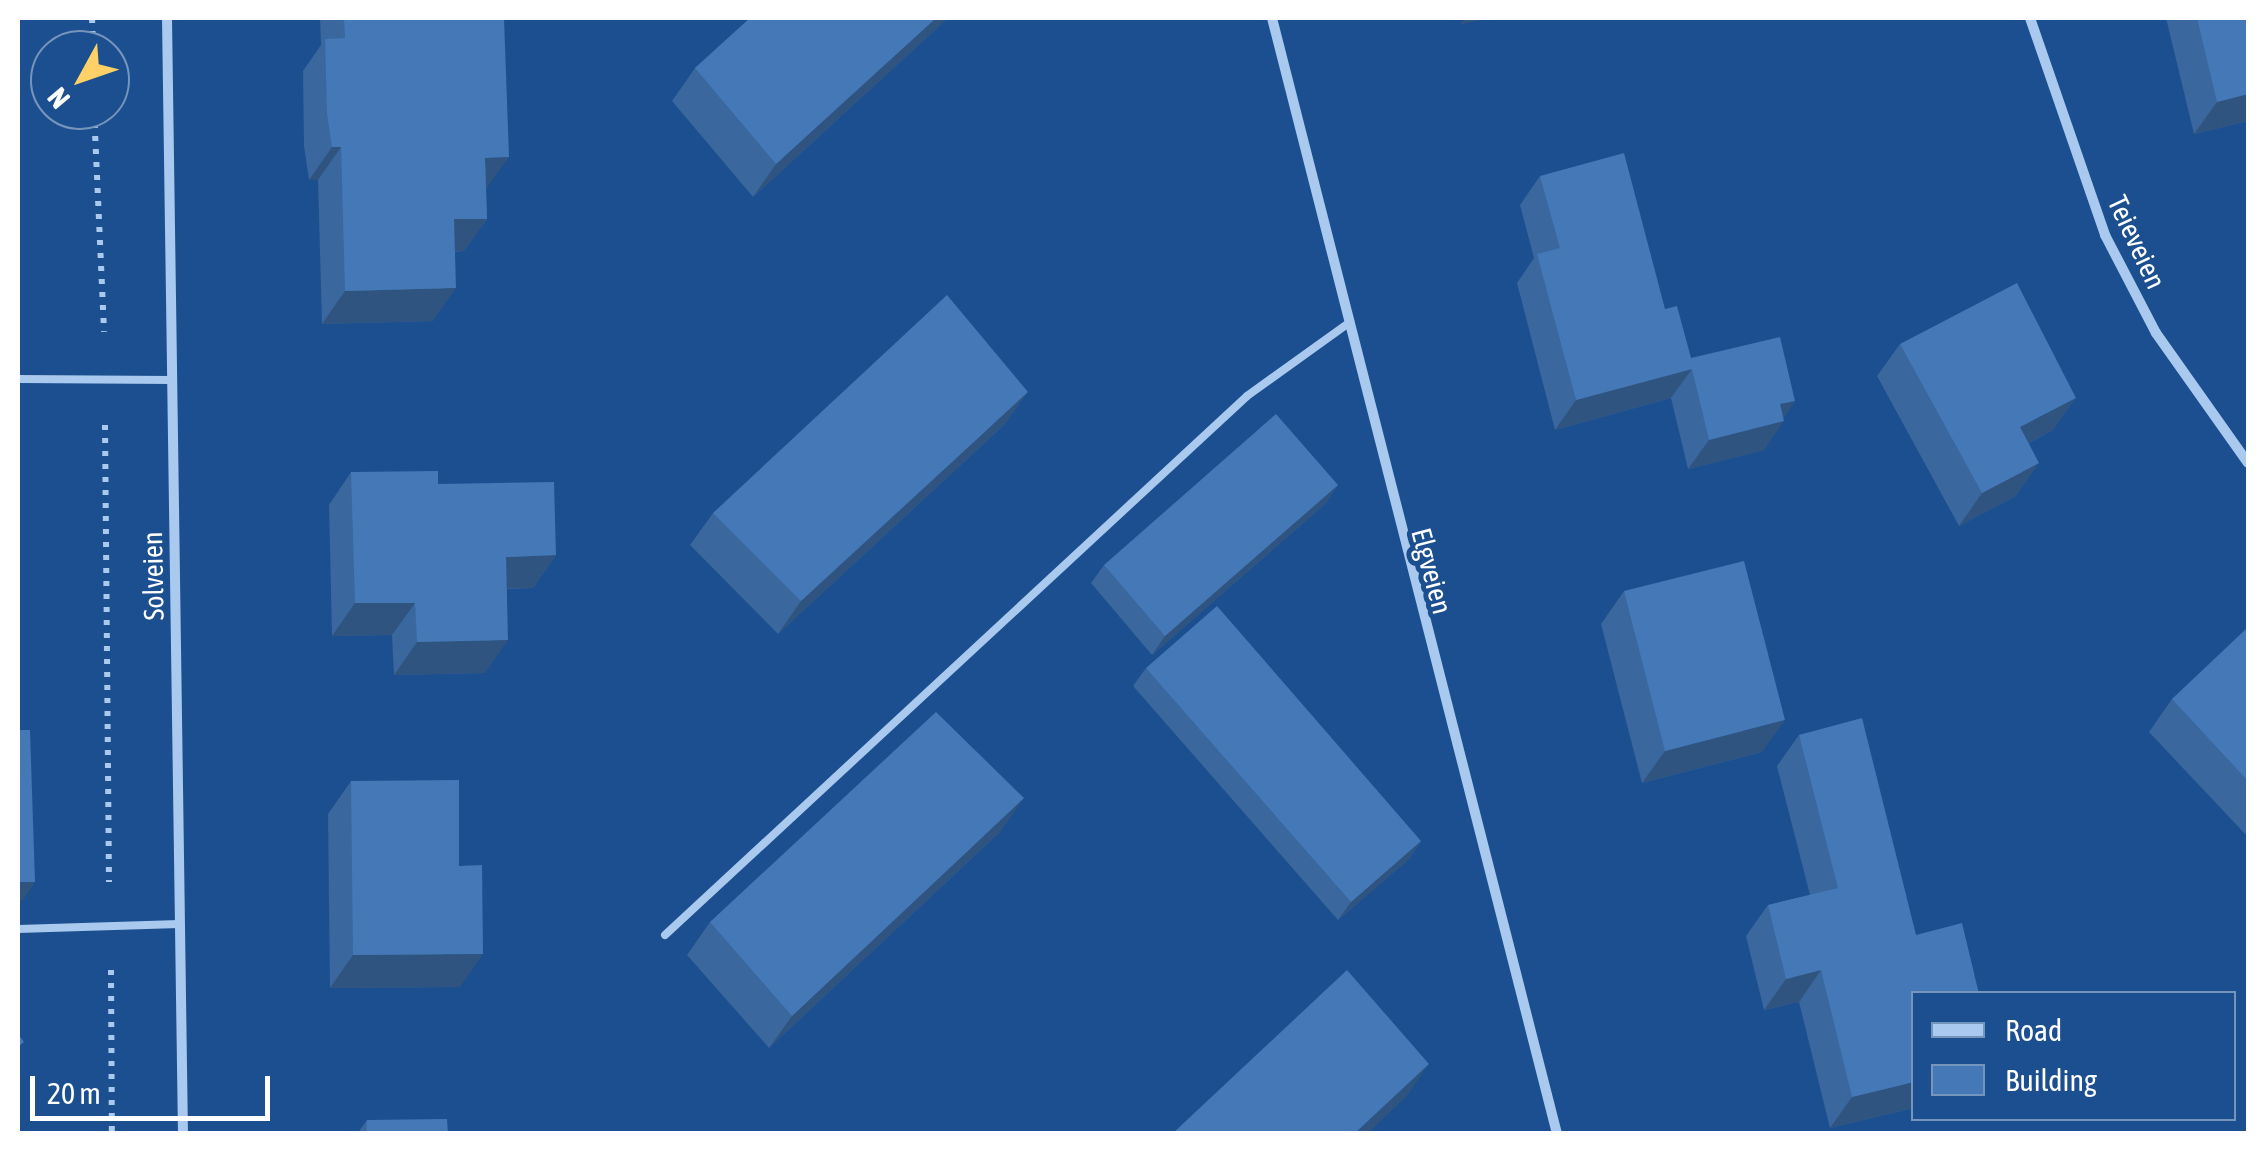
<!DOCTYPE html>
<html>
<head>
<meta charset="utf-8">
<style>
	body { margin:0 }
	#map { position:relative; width:2266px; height:1151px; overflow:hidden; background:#1b4f8f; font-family:"Asap Condensed",sans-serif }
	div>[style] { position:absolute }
	.path>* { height:6px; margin-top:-3px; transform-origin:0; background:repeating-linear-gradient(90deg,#a9c9ee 0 5px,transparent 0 13px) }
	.lane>* { height:8px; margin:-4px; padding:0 4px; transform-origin:4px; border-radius:4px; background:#a9c9ee }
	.street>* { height:10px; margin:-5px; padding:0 5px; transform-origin:5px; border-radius:5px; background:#a9c9ee }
	.wall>* { inset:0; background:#3a679d }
	.shaded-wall>* { inset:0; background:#305480 }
	.building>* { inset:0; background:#4478b7 }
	span { translate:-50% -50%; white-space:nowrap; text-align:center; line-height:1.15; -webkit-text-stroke:10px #1b4f8f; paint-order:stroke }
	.street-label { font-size:28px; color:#fff }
	.frame { position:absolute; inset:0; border:20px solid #fff; pointer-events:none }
	.legend { position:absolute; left:1911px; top:991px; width:325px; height:130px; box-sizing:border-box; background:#1b4f8f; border:2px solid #7695bc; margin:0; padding:12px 18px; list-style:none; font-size:30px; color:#fff }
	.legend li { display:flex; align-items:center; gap:20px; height:50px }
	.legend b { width:50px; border:2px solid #7695bc }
	.north { position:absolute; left:30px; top:30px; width:100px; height:100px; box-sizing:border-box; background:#1b4f8f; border:2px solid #7695bc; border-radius:50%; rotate:230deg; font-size:28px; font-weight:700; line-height:40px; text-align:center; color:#fff }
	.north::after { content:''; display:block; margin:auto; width:35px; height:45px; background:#ffd166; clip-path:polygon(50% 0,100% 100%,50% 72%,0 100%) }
	.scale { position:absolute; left:30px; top:1076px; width:240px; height:45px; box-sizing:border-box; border:5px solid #fff; border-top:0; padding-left:12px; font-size:30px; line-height:35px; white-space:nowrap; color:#fff; -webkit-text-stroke:8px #1b4f8f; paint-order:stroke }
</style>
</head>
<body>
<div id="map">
	<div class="path">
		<div style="left:92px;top:18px;width:32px;rotate:88deg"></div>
		<div style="left:94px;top:110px;width:222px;rotate:87.4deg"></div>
		<div style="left:105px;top:425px;width:457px;rotate:89.5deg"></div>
		<div style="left:111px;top:970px;width:164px;rotate:89.7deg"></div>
	</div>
	<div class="lane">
		<div style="left:18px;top:379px;width:154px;rotate:0.4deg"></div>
		<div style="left:18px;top:929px;width:161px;rotate:-1.8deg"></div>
		<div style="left:665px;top:935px;width:793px;rotate:-42.8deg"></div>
		<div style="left:1247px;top:396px;width:127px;rotate:-35.7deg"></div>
	</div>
	<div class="street">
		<div style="left:167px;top:18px;width:1116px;rotate:89.18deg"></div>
		<div style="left:1272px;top:18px;width:1152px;rotate:75.67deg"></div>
		<div style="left:2030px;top:18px;width:230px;rotate:70.9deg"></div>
		<div style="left:2105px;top:235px;width:110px;rotate:62.5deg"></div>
		<div style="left:2156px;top:333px;width:159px;rotate:54.7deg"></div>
	</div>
	<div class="wall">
		<div style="clip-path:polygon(320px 18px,504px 18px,486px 189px,487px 219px,464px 251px,455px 252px,433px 321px,322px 324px,318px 180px,309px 180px,304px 146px,303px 71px,321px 45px)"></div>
		<div style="clip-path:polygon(750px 18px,948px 18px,753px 197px,672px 101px,695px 68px)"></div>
		<div style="clip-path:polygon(2166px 18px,2248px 18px,2248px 121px,2194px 134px)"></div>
		<div style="clip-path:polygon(1540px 176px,1665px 309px,1691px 358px,1783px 418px,1764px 450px,1688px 469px,1671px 398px,1555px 430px,1517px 283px,1534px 258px,1520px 205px)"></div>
		<div style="clip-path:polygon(1900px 344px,2053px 430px,2029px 443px,2016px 496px,1959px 526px,1877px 376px)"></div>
		<div style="clip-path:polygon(1005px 424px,778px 634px,690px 545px,713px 513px)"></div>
		<div style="clip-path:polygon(351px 472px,438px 484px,556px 555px,533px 588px,507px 589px,485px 673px,394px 675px,392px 635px,332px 636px,329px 505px)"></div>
		<div style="clip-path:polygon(1338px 485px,1325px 504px,1152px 655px,1091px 583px,1104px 565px)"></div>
		<div style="clip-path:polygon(1624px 591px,1762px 752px,1642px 783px,1601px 624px)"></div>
		<div style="clip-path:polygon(2248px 630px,2248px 832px,2246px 835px,2149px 732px,2172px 699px)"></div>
		<div style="clip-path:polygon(1146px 668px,1421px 841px,1409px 859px,1338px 920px,1133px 686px)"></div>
		<div style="clip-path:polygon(1799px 735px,1914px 1108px,1830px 1128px,1799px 1002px,1764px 1010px,1746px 936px,1768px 905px,1810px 895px,1777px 766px)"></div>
		<div style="clip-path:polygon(351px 781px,460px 987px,330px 988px,328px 814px)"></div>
		<div style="clip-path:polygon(1001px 831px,769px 1048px,687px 955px,710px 922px)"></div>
		<div style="clip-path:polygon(367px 1120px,448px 1134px,357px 1134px)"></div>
	</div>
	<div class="shaded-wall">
		<div style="clip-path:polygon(936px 18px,948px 18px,753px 197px,776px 164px)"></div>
		<div style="clip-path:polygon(1465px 18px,1488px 18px,1459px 25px)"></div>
		<div style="clip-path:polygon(2248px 94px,2248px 121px,2194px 134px,2217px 102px)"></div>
		<div style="clip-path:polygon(332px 147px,341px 147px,318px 180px,309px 180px)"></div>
		<div style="clip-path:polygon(509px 157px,486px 189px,485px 158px)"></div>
		<div style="clip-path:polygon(454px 219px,487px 219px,464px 251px,431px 252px)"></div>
		<div style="clip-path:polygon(456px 288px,433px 321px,322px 324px,345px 291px)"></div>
		<div style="clip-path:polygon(1692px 369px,1671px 398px,1555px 430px,1576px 400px)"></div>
		<div style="clip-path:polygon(1028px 392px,1005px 424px,778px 634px,801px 601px)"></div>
		<div style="clip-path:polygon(2076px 398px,2053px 430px,1997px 460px,2020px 427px)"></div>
		<div style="clip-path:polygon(1795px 401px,1781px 422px,1784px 421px,1764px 450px,1688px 469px,1709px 440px,1780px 404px)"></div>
		<div style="clip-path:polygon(2039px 463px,2016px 496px,1959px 526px,1982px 493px)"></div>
		<div style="clip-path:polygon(1338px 485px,1325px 504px,1152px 655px,1165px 636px)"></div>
		<div style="clip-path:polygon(556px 555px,533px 588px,483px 589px,506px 557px)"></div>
		<div style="clip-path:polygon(355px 603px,415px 603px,392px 635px,332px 636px)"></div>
		<div style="clip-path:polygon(508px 640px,485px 673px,394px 675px,417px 642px)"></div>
		<div style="clip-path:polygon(1785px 720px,1762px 752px,1642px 783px,1665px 751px)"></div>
		<div style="clip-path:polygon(1024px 798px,1001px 831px,769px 1048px,792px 1016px)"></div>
		<div style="clip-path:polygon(1421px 841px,1409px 859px,1338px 920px,1351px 902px)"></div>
		<div style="clip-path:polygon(18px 882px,35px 882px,23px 900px,18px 900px)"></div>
		<div style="clip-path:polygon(483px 954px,460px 987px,330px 988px,353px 955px)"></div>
		<div style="clip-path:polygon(1821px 970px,1799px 1002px,1764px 1010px,1786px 979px)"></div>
		<div style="clip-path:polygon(1429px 1064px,1406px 1097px,1367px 1134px,1354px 1134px)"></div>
		<div style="clip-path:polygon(1914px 1082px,1914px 1108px,1830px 1128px,1852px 1097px)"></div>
	</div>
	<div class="building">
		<div style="clip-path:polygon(344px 18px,504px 18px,509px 157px,485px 158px,487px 219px,454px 219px,456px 288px,345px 291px,341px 147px,332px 147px,327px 114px,325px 39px,345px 38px)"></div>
		<div style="clip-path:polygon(750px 18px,936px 18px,776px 164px,695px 68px)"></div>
		<div style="clip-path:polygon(2197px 18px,2248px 18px,2248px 94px,2217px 102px)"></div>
		<div style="clip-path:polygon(1624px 153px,1665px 309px,1677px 306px,1691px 358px,1780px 337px,1795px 401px,1780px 404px,1784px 421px,1709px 440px,1692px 369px,1576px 400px,1537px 254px,1560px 248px,1540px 176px)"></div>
		<div style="clip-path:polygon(2017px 283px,2076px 398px,2020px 427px,2039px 463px,1982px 493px,1900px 344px)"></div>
		<div style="clip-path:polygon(947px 295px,1028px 392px,801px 601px,713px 513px)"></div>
		<div style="clip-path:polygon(1276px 414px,1338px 485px,1165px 636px,1104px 565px)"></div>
		<div style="clip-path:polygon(438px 471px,438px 484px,554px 482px,556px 555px,506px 557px,508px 640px,417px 642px,415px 603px,355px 603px,351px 472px)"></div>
		<div style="clip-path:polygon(1744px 561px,1785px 720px,1665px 751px,1624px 591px)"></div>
		<div style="clip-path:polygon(1217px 606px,1421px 841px,1351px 902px,1146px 668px)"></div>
		<div style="clip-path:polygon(2247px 628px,2248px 630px,2248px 781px,2172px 699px)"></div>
		<div style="clip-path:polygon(936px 712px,1024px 798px,792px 1016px,710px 922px)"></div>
		<div style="clip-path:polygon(1862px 718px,1916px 935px,1962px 923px,1979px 994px,1914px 994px,1914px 1082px,1852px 1097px,1821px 970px,1786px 979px,1768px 905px,1838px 888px,1799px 735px)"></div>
		<div style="clip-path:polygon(18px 730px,30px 730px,35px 882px,18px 882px)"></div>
		<div style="clip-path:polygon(459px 780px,459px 866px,482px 865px,483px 954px,353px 955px,351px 781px)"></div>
		<div style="clip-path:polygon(1347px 970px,1429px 1064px,1354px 1134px,1172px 1134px)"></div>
		<div style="clip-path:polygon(18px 1034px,24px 1042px,18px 1047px)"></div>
		<div style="clip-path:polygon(447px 1119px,448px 1134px,366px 1134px,367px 1120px)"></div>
	</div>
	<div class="street-label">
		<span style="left:2137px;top:242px;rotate:65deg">Teieveien</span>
		<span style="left:1432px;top:571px;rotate:75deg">Elgveien</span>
		<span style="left:153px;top:576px;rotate:-91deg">Solveien</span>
	</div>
	<div class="frame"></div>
	<ul class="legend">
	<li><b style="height:12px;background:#a9c9ee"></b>Road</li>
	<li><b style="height:28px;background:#4478b7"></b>Building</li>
	</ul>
	<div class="north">N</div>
	<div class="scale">20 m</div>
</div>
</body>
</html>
